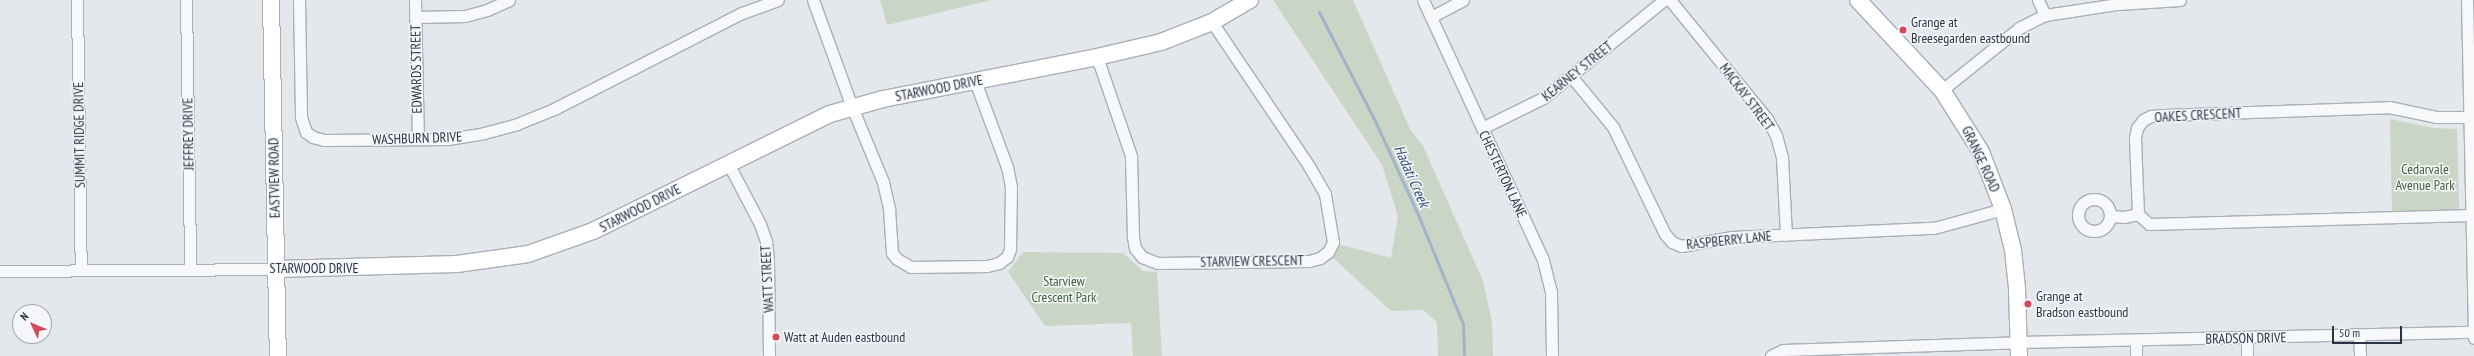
<!DOCTYPE html>
<html>
<head>
<meta charset="utf-8">
<style>
	body { margin:0 }
	#map { position:relative; width:2474px; height:356px; overflow:hidden; background:#e4e7ec; font-family:"PT Sans Narrow",sans-serif }
	div>[style] { position:absolute }
	.green>* { inset:0; background:#c9d6c5 }
	.stream>* { height:3px; margin:-1.5px; padding:0 1.5px; transform-origin:1.5px; border-radius:1.5px; background:#9fb4cc }
	.roads { filter:drop-shadow(1px 0 #a9aeb7) drop-shadow(-1px 0 #a9aeb7) drop-shadow(0 1px #a9aeb7) drop-shadow(0 -1px #a9aeb7) }
	.street>* { height:11px; margin:-5.5px; padding:0 5.5px; transform-origin:5.5px; border-radius:5.5px; background:#f7f8fa }
	.street>.ring { margin:-5.5px; padding:0; box-sizing:content-box; background:none; border:11px solid #f7f8fa; border-radius:50% }
	.secondary>* { height:16px; margin:-8px; padding:0 8px; transform-origin:8px; border-radius:8px; background:#fff }
	.dots>* { width:11px; height:11px; translate:-50% -50%; box-sizing:border-box; border:2px solid #f4f6f9; border-radius:50% }
	span { translate:-50% -50%; white-space:nowrap; text-align:center; line-height:1.15; -webkit-text-stroke:3px #f4f6f9; paint-order:stroke }
	.poi-label { font-size:14px; color:#2b3445 }
	.left { translate:0 -50%; text-align:left }
	.street-label { font-size:14px; color:#2b3445 }
	.park-label { font-size:14px; color:#3f6138 }
	.water-label { font-size:15px; color:#34527a; font-style:italic }
	.north { position:absolute; left:12px; top:304px; width:40px; height:40px; box-sizing:border-box; background:#f4f6f9; border:1px solid #a4a8b1; border-radius:50%; rotate:314deg; font-size:11px; font-weight:700; line-height:16px; text-align:center; color:#2b3445 }
	.north::after { content:''; display:block; margin:auto; width:14px; height:18px; background:#d1495b; clip-path:polygon(50% 0,100% 100%,50% 72%,0 100%) }
	.scale { position:absolute; left:2332px; top:326px; width:70px; height:18px; box-sizing:border-box; border:2px solid #2b3445; border-top:0; padding-left:5px; font-size:12px; line-height:14px; white-space:nowrap; color:#2b3445; -webkit-text-stroke:3px #f4f6f9; paint-order:stroke }
</style>
</head>
<body>
<div id="map">
	<div class="green">
		<div style="clip-path:polygon(880px 0,992px 0,887px 25px)"></div>
		<div style="clip-path:polygon(1273px 0,1353px 0,1410px 129px,1423px 146px,1483px 281px,1492px 321px,1493px 356px,1438px 356px,1437px 322px,1423px 310px,1391px 311px,1332px 257px,1338px 244px,1391px 258px,1398px 216px,1382px 165px)"></div>
		<div style="clip-path:polygon(2390px 119px,2433px 128px,2457px 129px,2459px 208px,2455px 210px,2392px 212px)"></div>
		<div style="clip-path:polygon(1023px 252px,1123px 253px,1143px 271px,1157px 272px,1162px 356px,1133px 356px,1131px 323px,1045px 326px,1008px 272px)"></div>
	</div>
	<div class="stream">
		<div style="left:1319px;top:12px;width:125px;rotate:62.8deg"></div>
		<div style="left:1376px;top:123px;width:103px;rotate:65.4deg"></div>
		<div style="left:1419px;top:217px;width:116px;rotate:67.6deg"></div>
		<div style="left:1463px;top:324px;width:32px;rotate:88deg"></div>
	</div>
	<div class="roads">
		<div class="street">
			<div style="left:77px;top:0;width:270px;rotate:89.2deg"></div>
			<div style="left:186px;top:0;width:268px;rotate:89.1deg"></div>
			<div style="left:299px;top:0;width:117px;rotate:89deg"></div>
			<div style="left:301px;top:117px;width:16px;rotate:72deg"></div>
			<div style="left:306px;top:132px;width:9px;rotate:36deg"></div>
			<div style="left:313px;top:137px;width:11px;rotate:15deg"></div>
			<div style="left:324px;top:140px;width:124px;rotate:-0.5deg"></div>
			<div style="left:448px;top:139px;width:36px;rotate:-9deg"></div>
			<div style="left:484px;top:133px;width:34px;rotate:-15deg"></div>
			<div style="left:517px;top:124px;width:40px;rotate:-22deg"></div>
			<div style="left:554px;top:109px;width:211px;rotate:-27.1deg"></div>
			<div style="left:742px;top:13px;width:38px;rotate:-20deg"></div>
			<div style="left:415px;top:0;width:139px;rotate:88.8deg"></div>
			<div style="left:813px;top:0;width:114px;rotate:70deg"></div>
			<div style="left:852px;top:107px;width:81px;rotate:67.5deg"></div>
			<div style="left:883px;top:182px;width:28px;rotate:77deg"></div>
			<div style="left:889px;top:209px;width:44px;rotate:86.1deg"></div>
			<div style="left:892px;top:253px;width:8px;rotate:50deg"></div>
			<div style="left:897px;top:259px;width:16px;rotate:30deg"></div>
			<div style="left:911px;top:267px;width:76px;rotate:-0.8deg"></div>
			<div style="left:987px;top:266px;width:12px;rotate:-14deg"></div>
			<div style="left:999px;top:263px;width:10px;rotate:-37deg"></div>
			<div style="left:1007px;top:257px;width:9px;rotate:-69deg"></div>
			<div style="left:1010px;top:249px;width:62px;rotate:-89.1deg"></div>
			<div style="left:1011px;top:187px;width:20px;rotate:-101deg"></div>
			<div style="left:1007px;top:167px;width:92px;rotate:-110.4deg"></div>
			<div style="left:1423px;top:0;width:286px;rotate:65.2deg"></div>
			<div style="left:1543px;top:260px;width:33px;rotate:76deg"></div>
			<div style="left:1551px;top:292px;width:64px;rotate:89.1deg"></div>
			<div style="left:1670px;top:0;width:154px;rotate:50.8deg"></div>
			<div style="left:1767px;top:119px;width:18px;rotate:61deg"></div>
			<div style="left:1776px;top:135px;width:23px;rotate:75deg"></div>
			<div style="left:1782px;top:157px;width:78px;rotate:87.1deg"></div>
			<div style="left:2038px;top:0;width:17px;rotate:65deg"></div>
			<div style="left:2467px;top:0;width:338px;rotate:88.8deg"></div>
			<div style="left:415px;top:17px;width:50px;rotate:-1.1deg"></div>
			<div style="left:465px;top:16px;width:23px;rotate:-15deg"></div>
			<div style="left:487px;top:10px;width:24px;rotate:-24deg"></div>
			<div style="left:1431px;top:17px;width:36px;rotate:-28deg"></div>
			<div style="left:1097px;top:57px;width:105px;rotate:71deg"></div>
			<div style="left:1131px;top:156px;width:81px;rotate:88.6deg"></div>
			<div style="left:1133px;top:237px;width:11px;rotate:80deg"></div>
			<div style="left:1135px;top:248px;width:11px;rotate:52deg"></div>
			<div style="left:1142px;top:257px;width:17px;rotate:21deg"></div>
			<div style="left:1158px;top:263px;width:151px;rotate:-0.8deg"></div>
			<div style="left:1309px;top:261px;width:11px;rotate:-15deg"></div>
			<div style="left:1320px;top:258px;width:10px;rotate:-37deg"></div>
			<div style="left:1328px;top:252px;width:11px;rotate:-63deg"></div>
			<div style="left:1333px;top:242px;width:49px;rotate:-99.5deg"></div>
			<div style="left:1325px;top:194px;width:32px;rotate:-120deg"></div>
			<div style="left:1309px;top:166px;width:174px;rotate:-124deg"></div>
			<div style="left:1571px;top:76px;width:66px;rotate:50.5deg"></div>
			<div style="left:1613px;top:127px;width:119px;rotate:64.1deg"></div>
			<div style="left:1665px;top:234px;width:11px;rotate:49deg"></div>
			<div style="left:1672px;top:242px;width:10px;rotate:24deg"></div>
			<div style="left:1681px;top:246px;width:52px;rotate:-10deg"></div>
			<div style="left:1732px;top:237px;width:202px;rotate:-2.6deg"></div>
			<div style="left:1934px;top:228px;width:72px;rotate:-15.4deg"></div>
			<div style="left:1942px;top:90px;width:99px;rotate:-38.8deg"></div>
			<div style="left:2019px;top:28px;width:29px;rotate:-27deg"></div>
			<div style="left:2045px;top:15px;width:74px;rotate:-8.6deg"></div>
			<div style="left:2118px;top:4px;width:62px;rotate:-3.7deg"></div>
			<div style="left:1482px;top:128px;width:68px;rotate:-26.2deg"></div>
			<div style="left:1543px;top:98px;width:156px;rotate:-39deg"></div>
			<div style="left:728px;top:163px;width:69px;rotate:62.3deg"></div>
			<div style="left:760px;top:224px;width:18px;rotate:71deg"></div>
			<div style="left:766px;top:241px;width:19px;rotate:84deg"></div>
			<div style="left:768px;top:260px;width:96px;rotate:89.4deg"></div>
			<div class="ring" style="left:2078px;top:199px;width:21px;height:21px"></div>
			<div style="left:2471px;top:215px;width:322px;rotate:178.4deg"></div>
			<div style="left:2149px;top:224px;width:15px;rotate:-138deg"></div>
			<div style="left:2138px;top:214px;width:76px;rotate:-92.3deg"></div>
			<div style="left:2135px;top:138px;width:10px;rotate:-79deg"></div>
			<div style="left:2137px;top:128px;width:10px;rotate:-53deg"></div>
			<div style="left:2143px;top:120px;width:9px;rotate:-27deg"></div>
			<div style="left:2151px;top:116px;width:13px;rotate:-4deg"></div>
			<div style="left:2164px;top:115px;width:225px;rotate:-2deg"></div>
			<div style="left:2389px;top:107px;width:48px;rotate:12deg"></div>
			<div style="left:2436px;top:117px;width:38px"></div>
			<div style="left:2111px;top:216px;width:13px;rotate:4deg"></div>
			<div style="left:2124px;top:217px;width:14px;rotate:-12deg"></div>
			<div style="left:0;top:271px;width:276px;rotate:-0.4deg"></div>
			<div style="left:2359px;top:335px;width:21px;rotate:87deg"></div>
			<div style="left:2247px;top:338px;width:18px;rotate:90deg"></div>
			<div style="left:2136px;top:340px;width:16px;rotate:90deg"></div>
			<div style="left:1771px;top:356px;width:13px;rotate:-27deg"></div>
			<div style="left:1783px;top:350px;width:236px;rotate:-1.9deg"></div>
			<div style="left:2019px;top:342px;width:455px;rotate:-1.3deg"></div>
		</div>
		<div class="secondary">
			<div style="left:271px;top:0;width:356px;rotate:88.9deg"></div>
			<div style="left:1858px;top:0;width:123px;rotate:47deg"></div>
			<div style="left:1942px;top:90px;width:73px;rotate:57.8deg"></div>
			<div style="left:1981px;top:152px;width:61px;rotate:68.9deg"></div>
			<div style="left:2003px;top:209px;width:42px;rotate:76.3deg"></div>
			<div style="left:2013px;top:250px;width:39px;rotate:84deg"></div>
			<div style="left:2017px;top:289px;width:67px;rotate:88.3deg"></div>
			<div style="left:276px;top:269px;width:181px;rotate:-1.6deg"></div>
			<div style="left:457px;top:264px;width:72px;rotate:-8deg"></div>
			<div style="left:528px;top:254px;width:69px;rotate:-19.5deg"></div>
			<div style="left:593px;top:231px;width:264px;rotate:-26.3deg"></div>
			<div style="left:830px;top:114px;width:55px;rotate:-15.8deg"></div>
			<div style="left:883px;top:99px;width:218px;rotate:-11.1deg"></div>
			<div style="left:1097px;top:57px;width:66px;rotate:-13.2deg"></div>
			<div style="left:1161px;top:42px;width:55px;rotate:-21.4deg"></div>
			<div style="left:1212px;top:22px;width:44px;rotate:-30.1deg"></div>
		</div>
	</div>
	<div class="dots">
		<div style="left:1903px;top:30px;background:#d1495b"></div>
		<div style="left:2028px;top:304px;background:#d1495b"></div>
		<div style="left:776px;top:337px;background:#d1495b"></div>
	</div>
	<div class="poi-label">
		<span class="left" style="left:1911px;top:30px">Grange at<br>Breesegarden eastbound</span>
		<span class="left" style="left:2036px;top:304px">Grange at<br>Bradson eastbound</span>
		<span class="left" style="left:784px;top:337px">Watt at Auden eastbound</span>
	</div>
	<div class="street-label">
		<span style="left:416px;top:69px;rotate:-91deg">EDWARDS STREET</span>
		<span style="left:1577px;top:71px;rotate:-39deg">KEARNEY STREET</span>
		<span style="left:939px;top:88px;rotate:-11deg">STARWOOD DRIVE</span>
		<span style="left:1747px;top:97px;rotate:53deg">MACKAY STREET</span>
		<span style="left:2198px;top:115px;rotate:-3deg">OAKES CRESCENT</span>
		<span style="left:188px;top:134px;rotate:-91deg">JEFFREY DRIVE</span>
		<span style="left:79px;top:135px;rotate:-91deg">SUMMIT RIDGE DRIVE</span>
		<span style="left:417px;top:138px;rotate:-2deg">WASHBURN DRIVE</span>
		<span style="left:1981px;top:159px;rotate:65deg">GRANGE ROAD</span>
		<span style="left:1503px;top:174px;rotate:65deg">CHESTERTON LANE</span>
		<span style="left:274px;top:178px;rotate:-91deg">EASTVIEW ROAD</span>
		<span style="left:640px;top:208px;rotate:-27deg">STARWOOD DRIVE</span>
		<span style="left:1729px;top:240px;rotate:-6deg">RASPBERRY LANE</span>
		<span style="left:1252px;top:261px;rotate:-1deg">STARVIEW CRESCENT</span>
		<span style="left:314px;top:268px">STARWOOD DRIVE</span>
		<span style="left:767px;top:279px;rotate:-93deg">WATT STREET</span>
		<span style="left:2246px;top:338px;rotate:-1deg">BRADSON DRIVE</span>
	</div>
	<div class="park-label">
		<span style="left:2425px;top:177px">Cedarvale<br>Avenue Park</span>
		<span style="left:1064px;top:289px">Starview<br>Crescent Park</span>
	</div>
	<div class="water-label">
		<span style="left:1412px;top:176px;rotate:66deg">Hadati Creek</span>
	</div>
	<div class="north">N</div>
	<div class="scale">50 m</div>
</div>
</body>
</html>
